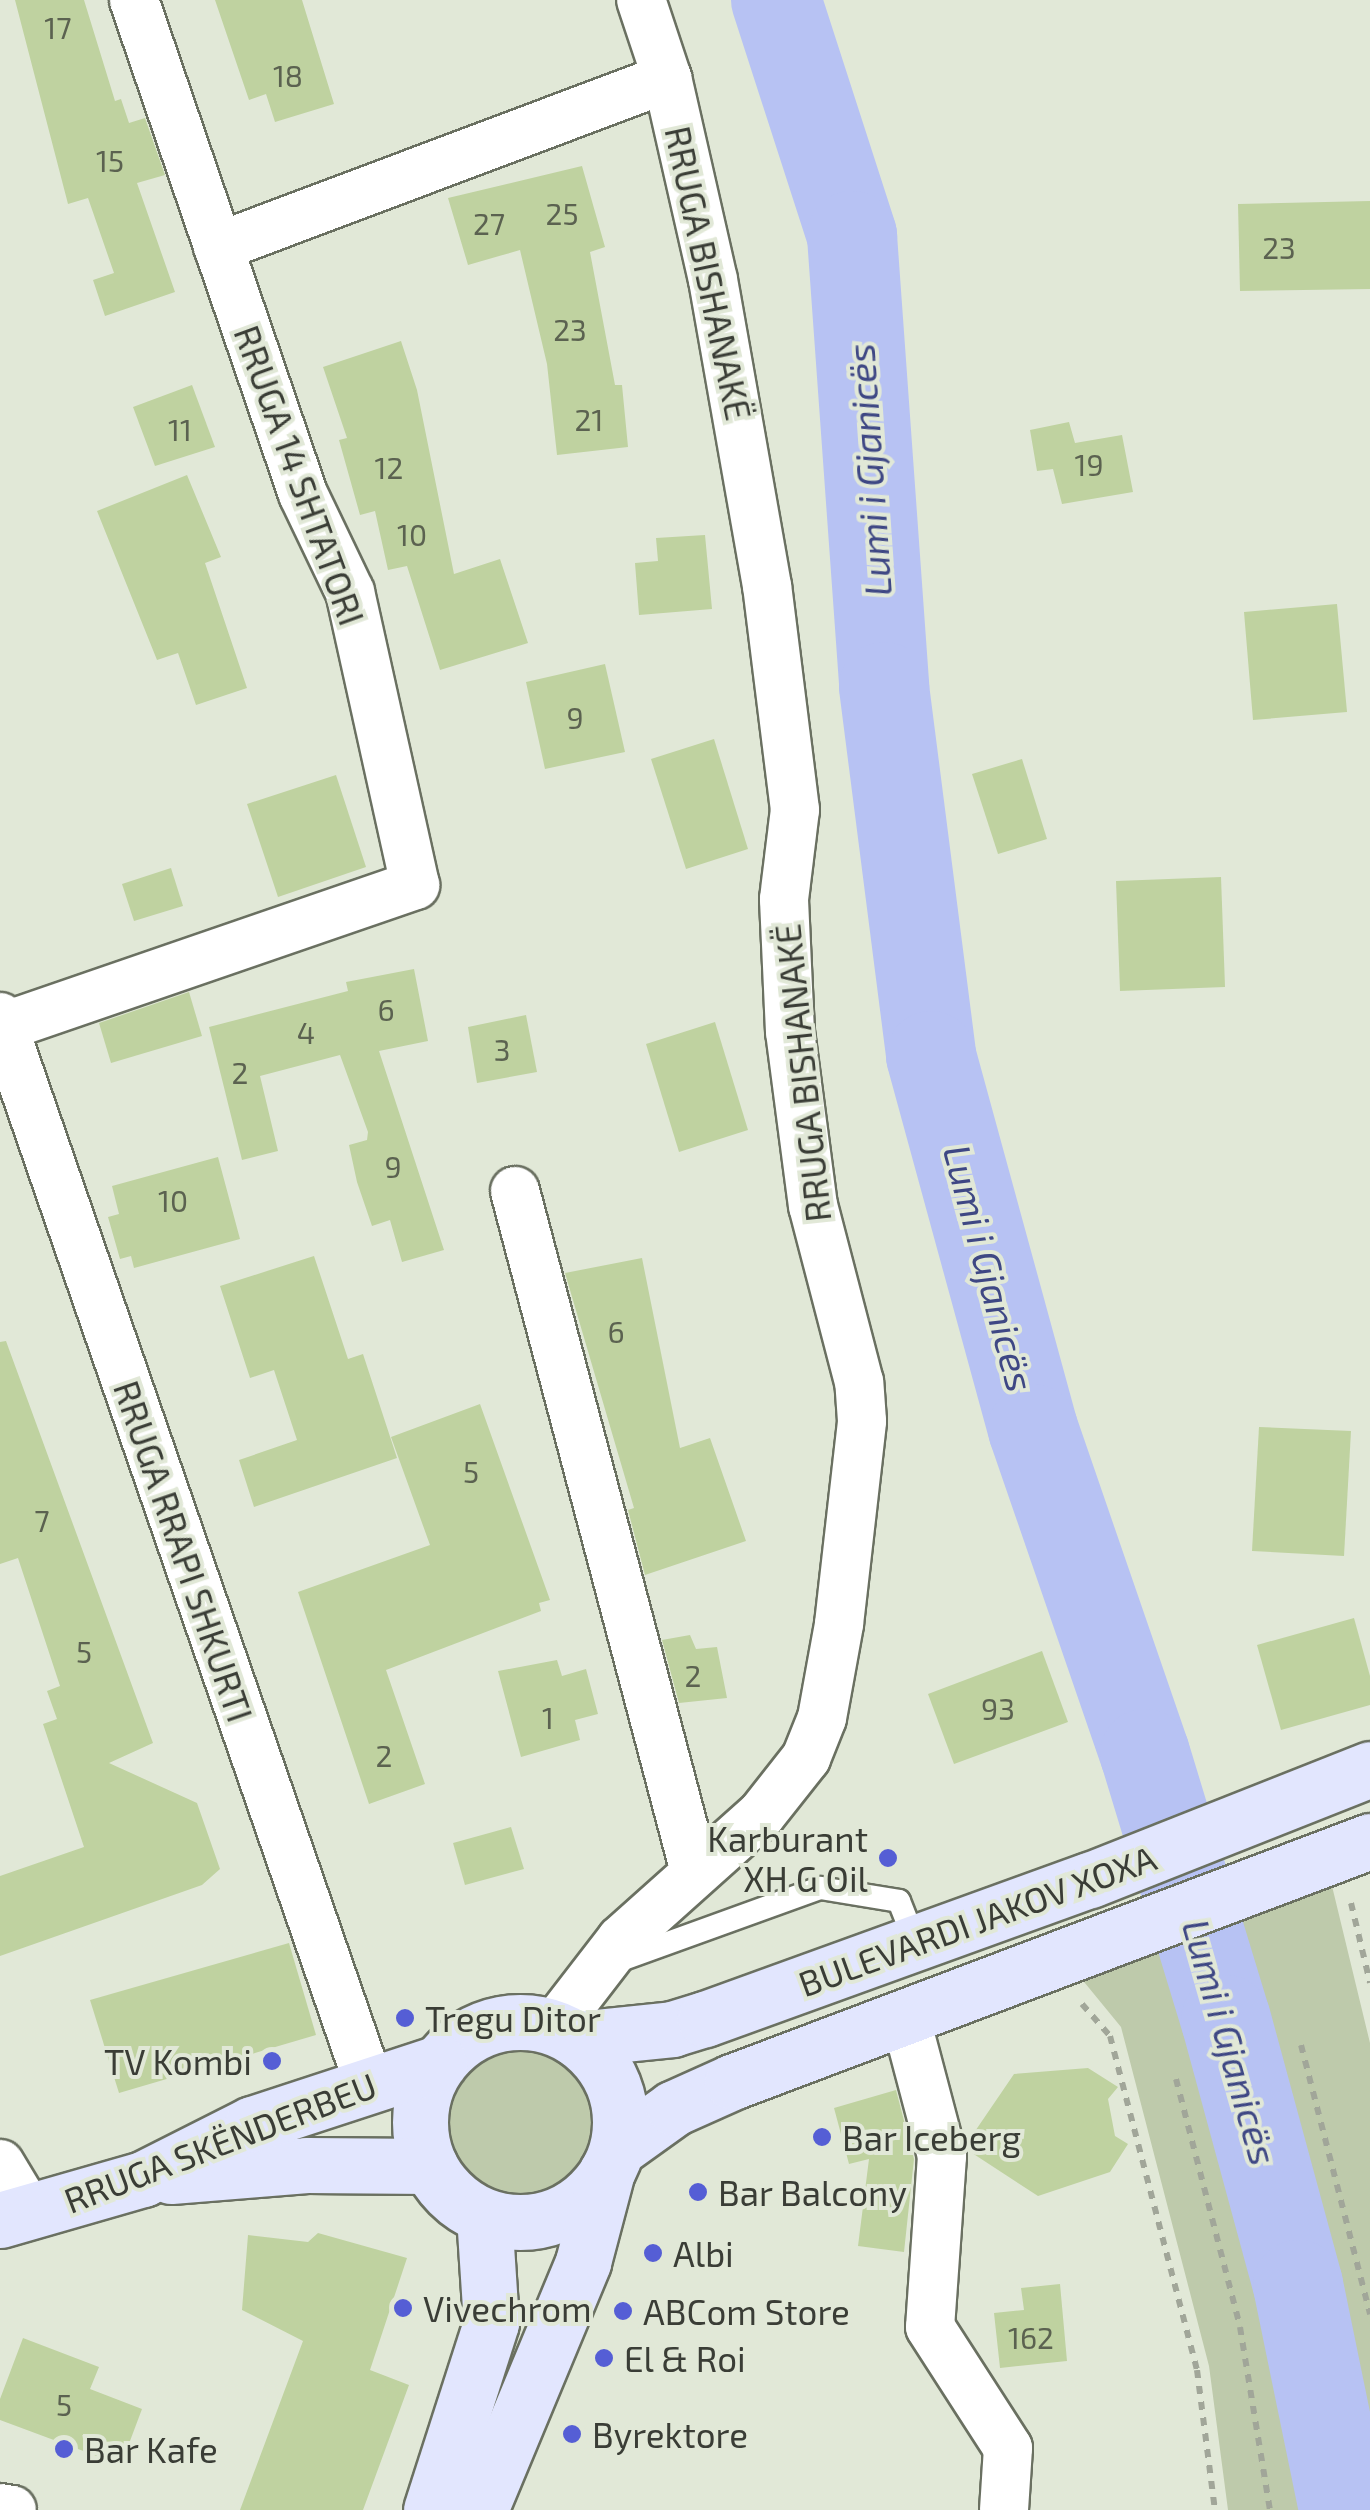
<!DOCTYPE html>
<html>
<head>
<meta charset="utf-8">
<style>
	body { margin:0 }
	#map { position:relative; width:1370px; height:2510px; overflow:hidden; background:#e1e8d7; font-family:"Exo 2",sans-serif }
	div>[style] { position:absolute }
	.green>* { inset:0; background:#becaab }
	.round { border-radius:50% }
	.river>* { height:90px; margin:-45px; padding:0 45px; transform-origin:45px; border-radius:45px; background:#b7c2f3 }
	.building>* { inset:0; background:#bfd2a0 }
	.path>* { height:6px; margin-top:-3px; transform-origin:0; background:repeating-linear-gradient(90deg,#a1a699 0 8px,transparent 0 16px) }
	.roads { filter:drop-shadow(2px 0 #6a7061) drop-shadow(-2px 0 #6a7061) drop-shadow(0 2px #6a7061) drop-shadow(0 -2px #6a7061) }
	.lane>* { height:22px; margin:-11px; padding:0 11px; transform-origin:11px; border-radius:11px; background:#fff }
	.street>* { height:48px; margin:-24px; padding:0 24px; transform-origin:24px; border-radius:24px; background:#fff }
	.secondary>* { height:55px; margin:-27.5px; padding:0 27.5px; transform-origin:27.5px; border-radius:27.5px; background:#e2e6fe }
	.secondary>.ring { margin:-27.5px; padding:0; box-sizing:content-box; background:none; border:55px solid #e2e6fe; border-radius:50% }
	.dots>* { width:28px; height:28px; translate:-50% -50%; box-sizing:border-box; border:5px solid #e1e8d7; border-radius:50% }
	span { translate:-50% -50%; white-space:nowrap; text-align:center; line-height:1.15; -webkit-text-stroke:8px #e1e8d7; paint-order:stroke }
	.number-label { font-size:30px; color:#5b6250 }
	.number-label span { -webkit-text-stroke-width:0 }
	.street-label { font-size:35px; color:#3a3d36 }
	.poi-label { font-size:35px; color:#3a3d36 }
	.right { translate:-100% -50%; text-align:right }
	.left { translate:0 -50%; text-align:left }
	.water-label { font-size:38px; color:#3e4784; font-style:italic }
</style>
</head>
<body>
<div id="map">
	<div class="green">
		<div style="clip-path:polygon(1332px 1886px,1370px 2043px,1370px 2510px,1228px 2510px,1209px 2366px,1121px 2027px,1080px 1977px)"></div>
		<div class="round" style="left:450px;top:2051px;width:144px;height:144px"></div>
	</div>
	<div class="river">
		<div style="left:776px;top:0;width:248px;rotate:72.1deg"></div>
		<div style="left:852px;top:236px;width:452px;rotate:85.9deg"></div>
		<div style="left:884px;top:687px;width:372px;rotate:82.7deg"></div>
		<div style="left:931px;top:1056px;width:387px;rotate:74.7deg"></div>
		<div style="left:1033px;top:1429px;width:344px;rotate:71deg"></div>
		<div style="left:1145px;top:1754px;width:278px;rotate:73.1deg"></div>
		<div style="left:1226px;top:2020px;width:275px;rotate:74.8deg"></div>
		<div style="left:1298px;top:2285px;width:230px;rotate:78.4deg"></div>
	</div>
	<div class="building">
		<div style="clip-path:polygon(15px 0,84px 0,115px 101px,121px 99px,129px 123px,145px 118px,165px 175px,137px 183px,175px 292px,105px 316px,93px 280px,114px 273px,88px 198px,68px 204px)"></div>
		<div style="clip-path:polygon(215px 0,302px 0,334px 104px,275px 122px,266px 94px,249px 100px)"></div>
		<div style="clip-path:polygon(582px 166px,605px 247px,590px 252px,615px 385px,622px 385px,628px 447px,557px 455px,547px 364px,520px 250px,468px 265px,448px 198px)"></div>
		<div style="clip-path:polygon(1370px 201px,1370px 289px,1240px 291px,1238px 204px)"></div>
		<div style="clip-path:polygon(401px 341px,417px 390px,454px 574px,500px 559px,528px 643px,440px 670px,407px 566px,388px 570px,375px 511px,360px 515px,339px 440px,347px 438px,323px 367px)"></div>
		<div style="clip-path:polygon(192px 385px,215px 447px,155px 466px,133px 407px)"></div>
		<div style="clip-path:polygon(1069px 422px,1075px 443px,1122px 435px,1133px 492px,1062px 504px,1053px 469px,1037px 471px,1030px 430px)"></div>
		<div style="clip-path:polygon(187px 475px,221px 557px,205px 563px,247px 688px,196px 705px,178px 653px,157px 660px,97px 511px)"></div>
		<div style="clip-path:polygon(705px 535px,712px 609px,639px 615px,635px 563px,658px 561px,656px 538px)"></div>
		<div style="clip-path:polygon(1337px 604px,1347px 712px,1253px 720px,1244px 612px)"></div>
		<div style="clip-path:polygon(605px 664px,625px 752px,545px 769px,526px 682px)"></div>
		<div style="clip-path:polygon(714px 739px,748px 849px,686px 869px,651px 759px)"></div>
		<div style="clip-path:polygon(1022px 759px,1047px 839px,998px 854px,972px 774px)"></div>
		<div style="clip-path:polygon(336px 775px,366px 867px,278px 897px,247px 804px)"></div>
		<div style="clip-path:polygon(171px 868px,183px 906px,134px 921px,122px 884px)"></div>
		<div style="clip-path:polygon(1221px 877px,1225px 987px,1120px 991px,1116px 881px)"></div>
		<div style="clip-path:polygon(414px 969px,428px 1041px,379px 1051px,444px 1250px,402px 1262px,390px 1220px,372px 1226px,357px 1182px,349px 1145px,367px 1140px,368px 1132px,340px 1055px,260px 1076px,278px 1151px,242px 1160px,209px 1027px,348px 991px,346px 982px)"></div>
		<div style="clip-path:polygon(189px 992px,202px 1036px,111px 1063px,99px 1023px)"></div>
		<div style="clip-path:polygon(526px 1015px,537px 1072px,477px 1083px,468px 1027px)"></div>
		<div style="clip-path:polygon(715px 1022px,748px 1130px,679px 1152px,646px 1044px)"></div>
		<div style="clip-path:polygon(218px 1157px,240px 1239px,134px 1268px,131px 1256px,120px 1259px,108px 1217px,119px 1214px,112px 1186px)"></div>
		<div style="clip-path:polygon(314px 1256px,348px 1359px,363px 1354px,397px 1458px,254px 1507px,239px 1460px,297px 1440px,274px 1370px,250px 1378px,220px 1286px)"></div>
		<div style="clip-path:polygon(642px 1258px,680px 1448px,710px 1438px,746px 1541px,645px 1575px,628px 1510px,634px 1508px,565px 1273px)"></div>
		<div style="clip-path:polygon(6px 1341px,153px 1743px,109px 1763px,197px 1803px,220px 1869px,202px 1885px,0 1956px,0 1876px,84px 1847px,43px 1724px,57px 1719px,47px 1691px,60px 1686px,18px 1558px,0 1564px,0 1342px)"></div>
		<div style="clip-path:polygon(480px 1404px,550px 1600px,539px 1603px,541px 1611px,386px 1670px,425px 1784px,369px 1804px,298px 1592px,430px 1545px,391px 1437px)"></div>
		<div style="clip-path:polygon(1259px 1427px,1351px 1431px,1344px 1556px,1252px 1551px)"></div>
		<div style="clip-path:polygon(1354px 1618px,1370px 1676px,1370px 1705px,1281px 1730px,1257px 1645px)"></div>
		<div style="clip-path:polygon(690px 1635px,696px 1649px,717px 1647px,727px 1698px,679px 1703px,662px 1640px)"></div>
		<div style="clip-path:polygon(1042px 1651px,1068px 1722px,954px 1764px,928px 1694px)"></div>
		<div style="clip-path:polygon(557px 1660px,562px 1676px,586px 1669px,598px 1714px,575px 1720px,580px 1740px,521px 1757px,498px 1671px)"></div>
		<div style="clip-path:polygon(511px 1827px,524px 1869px,465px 1885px,453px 1843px)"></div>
		<div style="clip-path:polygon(289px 1943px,316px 2035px,119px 2093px,90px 2000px)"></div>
		<div style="clip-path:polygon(1088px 2068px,1118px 2087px,1108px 2099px,1115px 2136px,1128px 2144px,1110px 2172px,1038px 2196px,969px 2151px,967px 2143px,1014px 2074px)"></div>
		<div style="clip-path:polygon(896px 2090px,914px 2159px,904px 2252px,858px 2246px,869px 2159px,849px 2164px,834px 2108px)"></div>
		<div style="clip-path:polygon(318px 2233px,407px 2258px,370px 2370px,409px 2385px,363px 2510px,240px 2510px,303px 2341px,242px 2310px,248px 2235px,308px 2242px)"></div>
		<div style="clip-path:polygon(1060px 2284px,1067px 2361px,1000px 2368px,994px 2313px,1024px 2310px,1021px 2288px)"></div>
		<div style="clip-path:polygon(23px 2338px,99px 2367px,90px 2389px,142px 2409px,121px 2465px,0 2420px,0 2399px)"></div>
	</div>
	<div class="path">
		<div style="left:1351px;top:1903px;width:82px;rotate:76.6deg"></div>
		<div style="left:1082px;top:2004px;width:43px;rotate:48.8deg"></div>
		<div style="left:1110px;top:2036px;width:345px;rotate:75.4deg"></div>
		<div style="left:1197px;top:2370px;width:141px;rotate:82.7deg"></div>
		<div style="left:1301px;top:2045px;width:278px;rotate:75.6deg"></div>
		<div style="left:1176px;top:2079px;width:256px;rotate:75.5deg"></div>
		<div style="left:1240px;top:2327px;width:185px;rotate:80.7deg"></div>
	</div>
	<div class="roads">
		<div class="lane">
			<div style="left:618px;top:1961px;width:215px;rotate:-19.9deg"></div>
			<div style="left:820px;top:1888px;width:80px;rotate:9.3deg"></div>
			<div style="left:899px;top:1901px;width:46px;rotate:68.4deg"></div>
		</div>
		<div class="street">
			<div style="left:218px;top:247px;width:480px;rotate:-20.6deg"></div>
			<div style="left:0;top:1017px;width:1129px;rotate:70.92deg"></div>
			<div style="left:3px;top:1027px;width:436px;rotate:-19deg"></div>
			<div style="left:415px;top:885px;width:300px;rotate:-102.5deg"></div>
			<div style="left:350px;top:592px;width:109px;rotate:-115.6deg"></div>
			<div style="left:303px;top:494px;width:522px;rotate:-108.89deg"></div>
			<div style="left:515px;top:1191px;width:704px;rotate:75.19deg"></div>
			<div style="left:905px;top:2016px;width:145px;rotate:75.2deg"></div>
			<div style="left:942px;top:2156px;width:171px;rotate:94deg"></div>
			<div style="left:930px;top:2327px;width:144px;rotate:57.2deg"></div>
			<div style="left:1008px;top:2448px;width:62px;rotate:93.7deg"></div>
			<div style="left:554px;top:2027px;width:110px;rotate:-52.4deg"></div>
			<div style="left:621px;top:1940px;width:188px;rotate:-41.8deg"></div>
			<div style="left:761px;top:1815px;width:73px;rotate:-51.7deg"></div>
			<div style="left:806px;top:1758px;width:43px;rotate:-68.2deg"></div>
			<div style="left:822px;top:1718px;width:96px;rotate:-79.7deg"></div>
			<div style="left:839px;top:1624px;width:204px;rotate:-83.5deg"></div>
			<div style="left:862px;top:1421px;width:39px;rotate:-94deg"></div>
			<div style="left:859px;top:1382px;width:182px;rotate:-104.6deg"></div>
			<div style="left:813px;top:1206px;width:176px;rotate:-97.5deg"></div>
			<div style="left:790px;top:1032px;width:133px;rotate:-92.6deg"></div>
			<div style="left:784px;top:899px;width:90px;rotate:-83deg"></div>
			<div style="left:795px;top:810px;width:226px;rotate:-97.1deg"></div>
			<div style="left:767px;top:586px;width:311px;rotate:-100deg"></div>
			<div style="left:713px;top:280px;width:207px;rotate:-102.8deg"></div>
			<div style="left:667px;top:78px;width:82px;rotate:-108.4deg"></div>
			<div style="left:0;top:2164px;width:56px;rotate:58.9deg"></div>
			<div style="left:0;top:2508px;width:12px;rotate:9deg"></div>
		</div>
		<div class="secondary">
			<div class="ring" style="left:420px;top:2022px;width:145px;height:145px"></div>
			<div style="left:576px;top:2039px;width:97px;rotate:-5.9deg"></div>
			<div style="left:672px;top:2029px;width:34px;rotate:-17deg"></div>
			<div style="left:705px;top:2019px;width:409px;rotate:-19.9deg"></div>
			<div style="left:1090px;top:1880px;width:301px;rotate:-21.6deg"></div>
			<div style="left:617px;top:2149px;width:70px;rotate:-35.7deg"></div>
			<div style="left:674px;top:2108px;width:64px;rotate:-24.1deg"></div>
			<div style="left:732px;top:2082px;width:682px;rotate:-20.69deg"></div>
			<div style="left:171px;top:2176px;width:136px;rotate:-4.6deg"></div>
			<div style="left:307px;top:2165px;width:123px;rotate:0.5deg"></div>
			<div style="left:0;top:2220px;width:149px;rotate:-16deg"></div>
			<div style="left:143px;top:2179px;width:122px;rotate:-26.8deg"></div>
			<div style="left:252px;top:2124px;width:197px;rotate:-18.1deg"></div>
			<div style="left:431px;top:2510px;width:196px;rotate:-72.2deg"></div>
			<div style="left:491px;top:2323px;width:107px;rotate:-93.7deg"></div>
			<div style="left:480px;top:2510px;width:269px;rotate:-67.4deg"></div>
			<div style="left:583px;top:2262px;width:94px;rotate:-75.2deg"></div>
		</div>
	</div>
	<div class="dots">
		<div style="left:888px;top:1858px;background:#555ed5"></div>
		<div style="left:405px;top:2018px;background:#555ed5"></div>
		<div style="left:272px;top:2061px;background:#555ed5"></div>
		<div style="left:822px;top:2137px;background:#555ed5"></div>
		<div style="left:698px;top:2192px;background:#555ed5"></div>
		<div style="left:653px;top:2253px;background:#555ed5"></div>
		<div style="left:403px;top:2308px;background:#555ed5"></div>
		<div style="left:623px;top:2311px;background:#555ed5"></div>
		<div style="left:604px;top:2358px;background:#555ed5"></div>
		<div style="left:572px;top:2434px;background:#555ed5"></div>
		<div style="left:64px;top:2449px;background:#555ed5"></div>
	</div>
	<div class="number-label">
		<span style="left:58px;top:27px">17</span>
		<span style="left:288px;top:75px">18</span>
		<span style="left:110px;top:160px">15</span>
		<span style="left:562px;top:213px">25</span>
		<span style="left:489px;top:223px">27</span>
		<span style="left:1279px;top:247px">23</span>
		<span style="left:570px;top:329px">23</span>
		<span style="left:589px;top:419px">21</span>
		<span style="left:180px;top:429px">11</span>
		<span style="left:1089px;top:464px">19</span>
		<span style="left:389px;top:467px">12</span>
		<span style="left:412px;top:534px">10</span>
		<span style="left:575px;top:717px">9</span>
		<span style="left:386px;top:1009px">6</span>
		<span style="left:306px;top:1032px">4</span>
		<span style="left:502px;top:1049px">3</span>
		<span style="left:240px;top:1072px">2</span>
		<span style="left:393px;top:1166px">9</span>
		<span style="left:173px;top:1200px">10</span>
		<span style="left:616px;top:1331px">6</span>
		<span style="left:471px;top:1471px">5</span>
		<span style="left:42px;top:1520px">7</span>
		<span style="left:84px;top:1651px">5</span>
		<span style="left:693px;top:1675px">2</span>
		<span style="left:998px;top:1708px">93</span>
		<span style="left:548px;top:1717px">1</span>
		<span style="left:384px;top:1755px">2</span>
		<span style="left:1031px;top:2337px">162</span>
		<span style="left:64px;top:2404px">5</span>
	</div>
	<div class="street-label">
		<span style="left:709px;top:273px;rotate:78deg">RRUGA BISHANAKË</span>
		<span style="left:300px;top:475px;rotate:70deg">RRUGA 14 SHTATORI</span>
		<span style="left:802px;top:1073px;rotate:-96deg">RRUGA BISHANAKË</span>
		<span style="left:184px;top:1551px;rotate:71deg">RRUGA RRAPI SHKURTI</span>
		<span style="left:977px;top:1920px;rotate:-20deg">BULEVARDI JAKOV XOXA</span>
		<span style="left:220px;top:2142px;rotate:-21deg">RRUGA SKËNDERBEU</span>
	</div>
	<div class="poi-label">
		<span class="right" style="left:868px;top:1858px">Karburant<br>XH G Oil</span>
		<span class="left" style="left:425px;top:2018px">Tregu Ditor</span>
		<span class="right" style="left:252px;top:2061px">TV Kombi</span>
		<span class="left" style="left:842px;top:2137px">Bar Iceberg</span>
		<span class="left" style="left:718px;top:2192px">Bar Balcony</span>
		<span class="left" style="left:673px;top:2253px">Albi</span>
		<span class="left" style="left:423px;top:2308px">Vivechrom</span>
		<span class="left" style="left:643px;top:2311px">ABCom Store</span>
		<span class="left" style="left:624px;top:2358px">El &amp; Roi</span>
		<span class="left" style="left:592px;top:2434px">Byrektore</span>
		<span class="left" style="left:84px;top:2449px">Bar Kafe</span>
	</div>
	<div class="water-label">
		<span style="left:869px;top:470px;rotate:-94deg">Lumi i Gjanicës</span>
		<span style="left:989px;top:1268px;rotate:75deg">Lumi i Gjanicës</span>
		<span style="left:1230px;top:2042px;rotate:74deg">Lumi i Gjanicës</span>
	</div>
</div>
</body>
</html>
